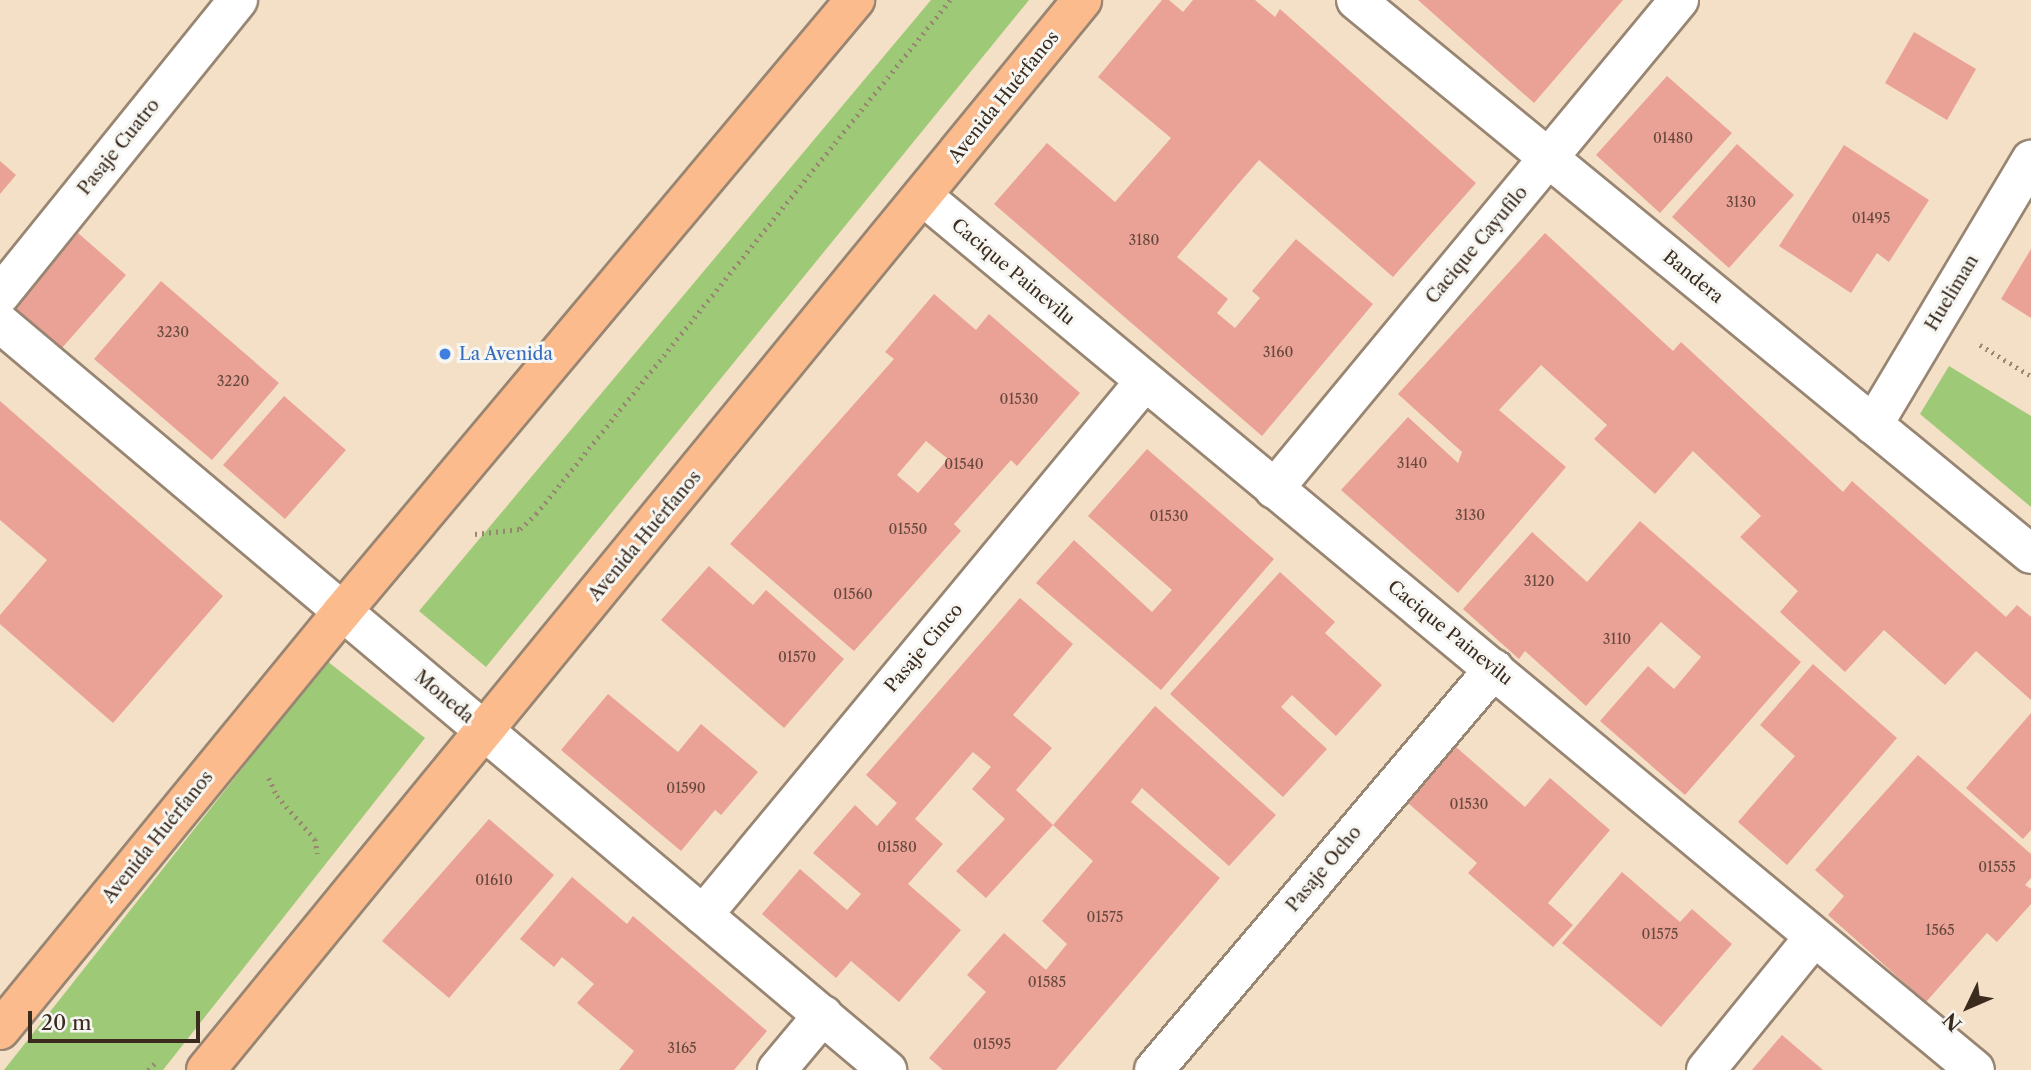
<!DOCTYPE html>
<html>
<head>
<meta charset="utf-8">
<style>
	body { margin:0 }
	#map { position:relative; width:2031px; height:1070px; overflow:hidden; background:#f4e0c7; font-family:"Libre Caslon Text",serif }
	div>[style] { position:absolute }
	.green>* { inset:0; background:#9ec976 }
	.building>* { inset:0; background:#eaa296 }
	.path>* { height:4.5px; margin-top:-2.25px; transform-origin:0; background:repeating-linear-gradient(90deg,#988572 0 2px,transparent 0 7px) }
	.roads { filter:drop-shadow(2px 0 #988572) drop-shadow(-2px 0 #988572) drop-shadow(0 2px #988572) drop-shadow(0 -2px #988572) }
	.street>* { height:38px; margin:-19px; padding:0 19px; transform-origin:19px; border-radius:19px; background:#fff }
	.primary>* { height:38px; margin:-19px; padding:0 19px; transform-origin:19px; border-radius:19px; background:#fbbb8d }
	.dots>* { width:19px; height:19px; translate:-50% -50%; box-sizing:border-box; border:4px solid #f6f6f2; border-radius:50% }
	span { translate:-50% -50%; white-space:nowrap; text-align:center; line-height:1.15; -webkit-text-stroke:6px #f6f6f2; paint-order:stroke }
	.number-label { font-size:14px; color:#67483c }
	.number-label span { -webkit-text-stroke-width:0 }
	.street-label { font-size:18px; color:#3b2a1e }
	.shop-label { font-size:18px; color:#366cbe }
	.left { translate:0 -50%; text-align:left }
	.north { position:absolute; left:1933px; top:972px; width:70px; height:70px; -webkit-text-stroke:5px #f6f6f2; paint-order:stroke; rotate:226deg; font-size:19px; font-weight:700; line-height:28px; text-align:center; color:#3b2a1e }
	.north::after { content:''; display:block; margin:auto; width:24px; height:32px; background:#3b2a1e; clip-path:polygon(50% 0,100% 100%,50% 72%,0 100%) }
	.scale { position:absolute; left:28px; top:1011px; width:172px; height:32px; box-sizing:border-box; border:4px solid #3b2a1e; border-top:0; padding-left:9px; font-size:21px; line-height:24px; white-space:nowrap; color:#3b2a1e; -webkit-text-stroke:5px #f6f6f2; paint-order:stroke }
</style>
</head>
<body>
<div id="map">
	<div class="green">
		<div style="clip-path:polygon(931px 0,1029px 0,486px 667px,419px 611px)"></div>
		<div style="clip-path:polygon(1949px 366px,2031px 416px,2031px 507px,1920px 414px)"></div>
		<div style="clip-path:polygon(327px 661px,425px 738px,163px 1070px,4px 1070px)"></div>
	</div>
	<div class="building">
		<div style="clip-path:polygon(1162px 0,1169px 0,1183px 12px,1193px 0,1255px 0,1275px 17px,1280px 9px,1476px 183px,1393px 277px,1259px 160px,1233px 190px,1177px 257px,1228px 299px,1217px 313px,1235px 328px,1260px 298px,1252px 291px,1296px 239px,1373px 304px,1262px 436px,994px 204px,1047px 143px,1115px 202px,1171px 138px,1098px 77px)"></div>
		<div style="clip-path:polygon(1418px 0,1623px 0,1534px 103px)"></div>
		<div style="clip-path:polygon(1914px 32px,1976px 69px,1947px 120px,1885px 83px)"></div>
		<div style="clip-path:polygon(1667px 76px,1732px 133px,1660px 213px,1596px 155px)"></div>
		<div style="clip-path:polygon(1737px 144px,1794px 195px,1729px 268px,1672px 217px)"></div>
		<div style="clip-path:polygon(1844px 145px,1929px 200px,1889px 262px,1877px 253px,1851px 293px,1779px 246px)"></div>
		<div style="clip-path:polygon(0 161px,16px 175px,0 194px)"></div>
		<div style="clip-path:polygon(78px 233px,126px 275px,62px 348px,14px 307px)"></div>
		<div style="clip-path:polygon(1545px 233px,1673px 351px,1681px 342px,1843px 492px,1852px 481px,2006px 617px,2017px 605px,2031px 617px,2031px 700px,1976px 651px,1945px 685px,1884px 630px,1845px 672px,1780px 612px,1798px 591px,1740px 537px,1761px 516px,1693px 451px,1655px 494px,1594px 439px,1607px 425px,1541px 365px,1499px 410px,1566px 467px,1458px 593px,1341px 490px,1408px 417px,1458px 463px,1462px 452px,1398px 394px)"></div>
		<div style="clip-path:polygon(2031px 249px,2031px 318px,2001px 299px)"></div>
		<div style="clip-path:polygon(161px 281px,279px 383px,212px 460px,94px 359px)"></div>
		<div style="clip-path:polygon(evenodd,934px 294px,976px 330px,989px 314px,1080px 393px,1017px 466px,1011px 460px,954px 524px,961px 531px,854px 651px,730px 544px,894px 359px,885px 352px,934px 294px,926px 441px,948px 459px,918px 493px,897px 475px,926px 441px)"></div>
		<div style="clip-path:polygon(284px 396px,346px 450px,285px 519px,223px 465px)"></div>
		<div style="clip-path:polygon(0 401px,223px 596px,113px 723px,0 624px,0 615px,47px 560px,0 520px)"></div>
		<div style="clip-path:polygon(1147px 449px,1274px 559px,1161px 690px,1036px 583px,1074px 540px,1152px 612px,1172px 590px,1088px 516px)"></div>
		<div style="clip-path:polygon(1640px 521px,1801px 662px,1685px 795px,1600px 721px,1648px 666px,1674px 689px,1701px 657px,1661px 622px,1586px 706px,1525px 651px,1519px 659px,1463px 609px,1532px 532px,1587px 582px)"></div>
		<div style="clip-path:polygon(709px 566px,753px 605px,766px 590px,844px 659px,784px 728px,661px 620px)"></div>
		<div style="clip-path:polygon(1280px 572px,1335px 622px,1325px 633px,1382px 685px,1336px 736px,1292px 695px,1281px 707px,1327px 749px,1283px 797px,1170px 694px)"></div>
		<div style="clip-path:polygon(1020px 598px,1073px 644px,1013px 715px,1052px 748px,1016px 790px,1053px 825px,1155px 706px,1276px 815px,1229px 866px,1142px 788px,1131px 802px,1220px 878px,1056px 1070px,943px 1070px,929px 1058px,986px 992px,967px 975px,1004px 933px,1046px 970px,1067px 944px,1042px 921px,1093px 861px,1053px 825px,986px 898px,956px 871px,1005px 819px,972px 789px,991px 767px,973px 752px,915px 819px,943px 844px,908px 884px,961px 930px,899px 1002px,851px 961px,836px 978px,762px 914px,800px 869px,847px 910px,861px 894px,813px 853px,855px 805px,877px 826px,897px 803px,866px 775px)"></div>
		<div style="clip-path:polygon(1813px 664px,1897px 738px,1787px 865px,1738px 822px,1795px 756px,1760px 725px)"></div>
		<div style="clip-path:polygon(608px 694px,678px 752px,701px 724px,758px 772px,721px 815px,715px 810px,681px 851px,561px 750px)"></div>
		<div style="clip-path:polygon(2031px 713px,2031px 830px,2023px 839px,1966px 788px)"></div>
		<div style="clip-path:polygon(1456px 747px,1525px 807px,1550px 778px,1610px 830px,1548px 903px,1573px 925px,1553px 947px,1468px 873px,1477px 863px,1408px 803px)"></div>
		<div style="clip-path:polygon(1918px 755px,2031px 854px,2031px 878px,2025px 885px,2031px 889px,2031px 904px,1997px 942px,1987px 933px,1926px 1002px,1828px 915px,1844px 896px,1815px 870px)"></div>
		<div style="clip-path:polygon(489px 819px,554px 875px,449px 998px,382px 941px)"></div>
		<div style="clip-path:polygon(1622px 872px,1680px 922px,1692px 909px,1732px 944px,1661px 1027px,1562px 943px)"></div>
		<div style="clip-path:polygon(572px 877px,627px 924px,633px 916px,767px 1031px,734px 1070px,619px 1070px,634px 1051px,577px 1003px,594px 984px,562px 957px,554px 967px,520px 939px)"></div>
		<div style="clip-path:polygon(1782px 1035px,1823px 1070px,1752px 1070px)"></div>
	</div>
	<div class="path">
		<div style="left:1980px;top:345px;width:60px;rotate:31.3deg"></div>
		<div style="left:475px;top:534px;width:45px;rotate:-6.3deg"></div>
		<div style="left:520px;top:529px;width:22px;rotate:-43deg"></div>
		<div style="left:536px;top:514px;width:660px;rotate:-51.15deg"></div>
		<div style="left:269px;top:778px;width:20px;rotate:66deg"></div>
		<div style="left:277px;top:796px;width:57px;rotate:48.5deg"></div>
		<div style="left:315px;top:839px;width:15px;rotate:79deg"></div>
		<div style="left:148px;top:1070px;width:11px;rotate:-45deg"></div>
	</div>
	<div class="roads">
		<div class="street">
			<div style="left:1356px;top:0;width:873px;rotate:39.38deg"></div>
			<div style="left:924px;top:197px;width:1366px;rotate:39.71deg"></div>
			<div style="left:0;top:295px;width:379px;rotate:-51.1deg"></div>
			<div style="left:0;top:323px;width:1160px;rotate:40.1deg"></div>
			<div style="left:1873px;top:425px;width:309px;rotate:-59.2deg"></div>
			<div style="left:1274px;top:489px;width:635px;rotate:-50.37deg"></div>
			<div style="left:703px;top:915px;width:693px;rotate:-50.38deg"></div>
			<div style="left:777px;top:1070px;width:72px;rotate:-50.1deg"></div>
			<div style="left:1154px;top:1070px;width:526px;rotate:-49.71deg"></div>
			<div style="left:1706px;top:1070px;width:171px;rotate:-50.9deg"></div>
		</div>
		<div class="primary">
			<div style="left:0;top:1030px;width:540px;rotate:-50.71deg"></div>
			<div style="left:342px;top:612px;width:799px;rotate:-50.03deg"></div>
			<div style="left:206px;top:1070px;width:1383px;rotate:-50.69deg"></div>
		</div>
	</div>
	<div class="dots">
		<div style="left:445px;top:354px;background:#3f7fe0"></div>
	</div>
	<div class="number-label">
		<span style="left:1673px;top:138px">01480</span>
		<span style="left:1741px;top:202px">3130</span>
		<span style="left:1871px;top:218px">01495</span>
		<span style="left:1144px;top:240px">3180</span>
		<span style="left:173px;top:332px">3230</span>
		<span style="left:1278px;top:352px">3160</span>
		<span style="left:233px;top:381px">3220</span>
		<span style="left:1019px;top:399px">01530</span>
		<span style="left:1412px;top:463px">3140</span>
		<span style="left:964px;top:464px">01540</span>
		<span style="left:1470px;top:515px">3130</span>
		<span style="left:1169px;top:516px">01530</span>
		<span style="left:908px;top:529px">01550</span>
		<span style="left:1539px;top:581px">3120</span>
		<span style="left:853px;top:594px">01560</span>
		<span style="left:1617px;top:639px">3110</span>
		<span style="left:797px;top:657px">01570</span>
		<span style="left:686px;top:788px">01590</span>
		<span style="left:1469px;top:804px">01530</span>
		<span style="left:897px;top:847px">01580</span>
		<span style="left:1997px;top:867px">01555</span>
		<span style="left:494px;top:880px">01610</span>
		<span style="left:1105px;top:917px">01575</span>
		<span style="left:1940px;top:930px">1565</span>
		<span style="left:1660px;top:934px">01575</span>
		<span style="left:1047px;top:982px">01585</span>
		<span style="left:992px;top:1044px">01595</span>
		<span style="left:682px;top:1048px">3165</span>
	</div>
	<div class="street-label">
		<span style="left:1004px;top:97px;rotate:-51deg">Avenida Huérfanos</span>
		<span style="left:119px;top:147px;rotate:-51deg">Pasaje Cuatro</span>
		<span style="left:1477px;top:245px;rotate:-50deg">Cacique Cayufilo</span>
		<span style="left:1013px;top:272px;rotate:40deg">Cacique Painevilu</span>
		<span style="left:1693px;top:277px;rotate:39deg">Bandera</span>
		<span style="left:1952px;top:293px;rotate:-59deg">Hueliman</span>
		<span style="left:645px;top:536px;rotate:-50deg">Avenida Huérfanos</span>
		<span style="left:1450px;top:633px;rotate:39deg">Cacique Painevilu</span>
		<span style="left:924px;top:648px;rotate:-50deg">Pasaje Cinco</span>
		<span style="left:444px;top:697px;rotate:40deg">Moneda</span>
		<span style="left:158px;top:837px;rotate:-51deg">Avenida Huérfanos</span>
		<span style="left:1324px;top:869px;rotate:-50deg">Pasaje Ocho</span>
	</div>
	<div class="shop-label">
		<span class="left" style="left:459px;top:354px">La Avenida</span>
	</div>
	<div class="north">N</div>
	<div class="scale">20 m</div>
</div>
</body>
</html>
